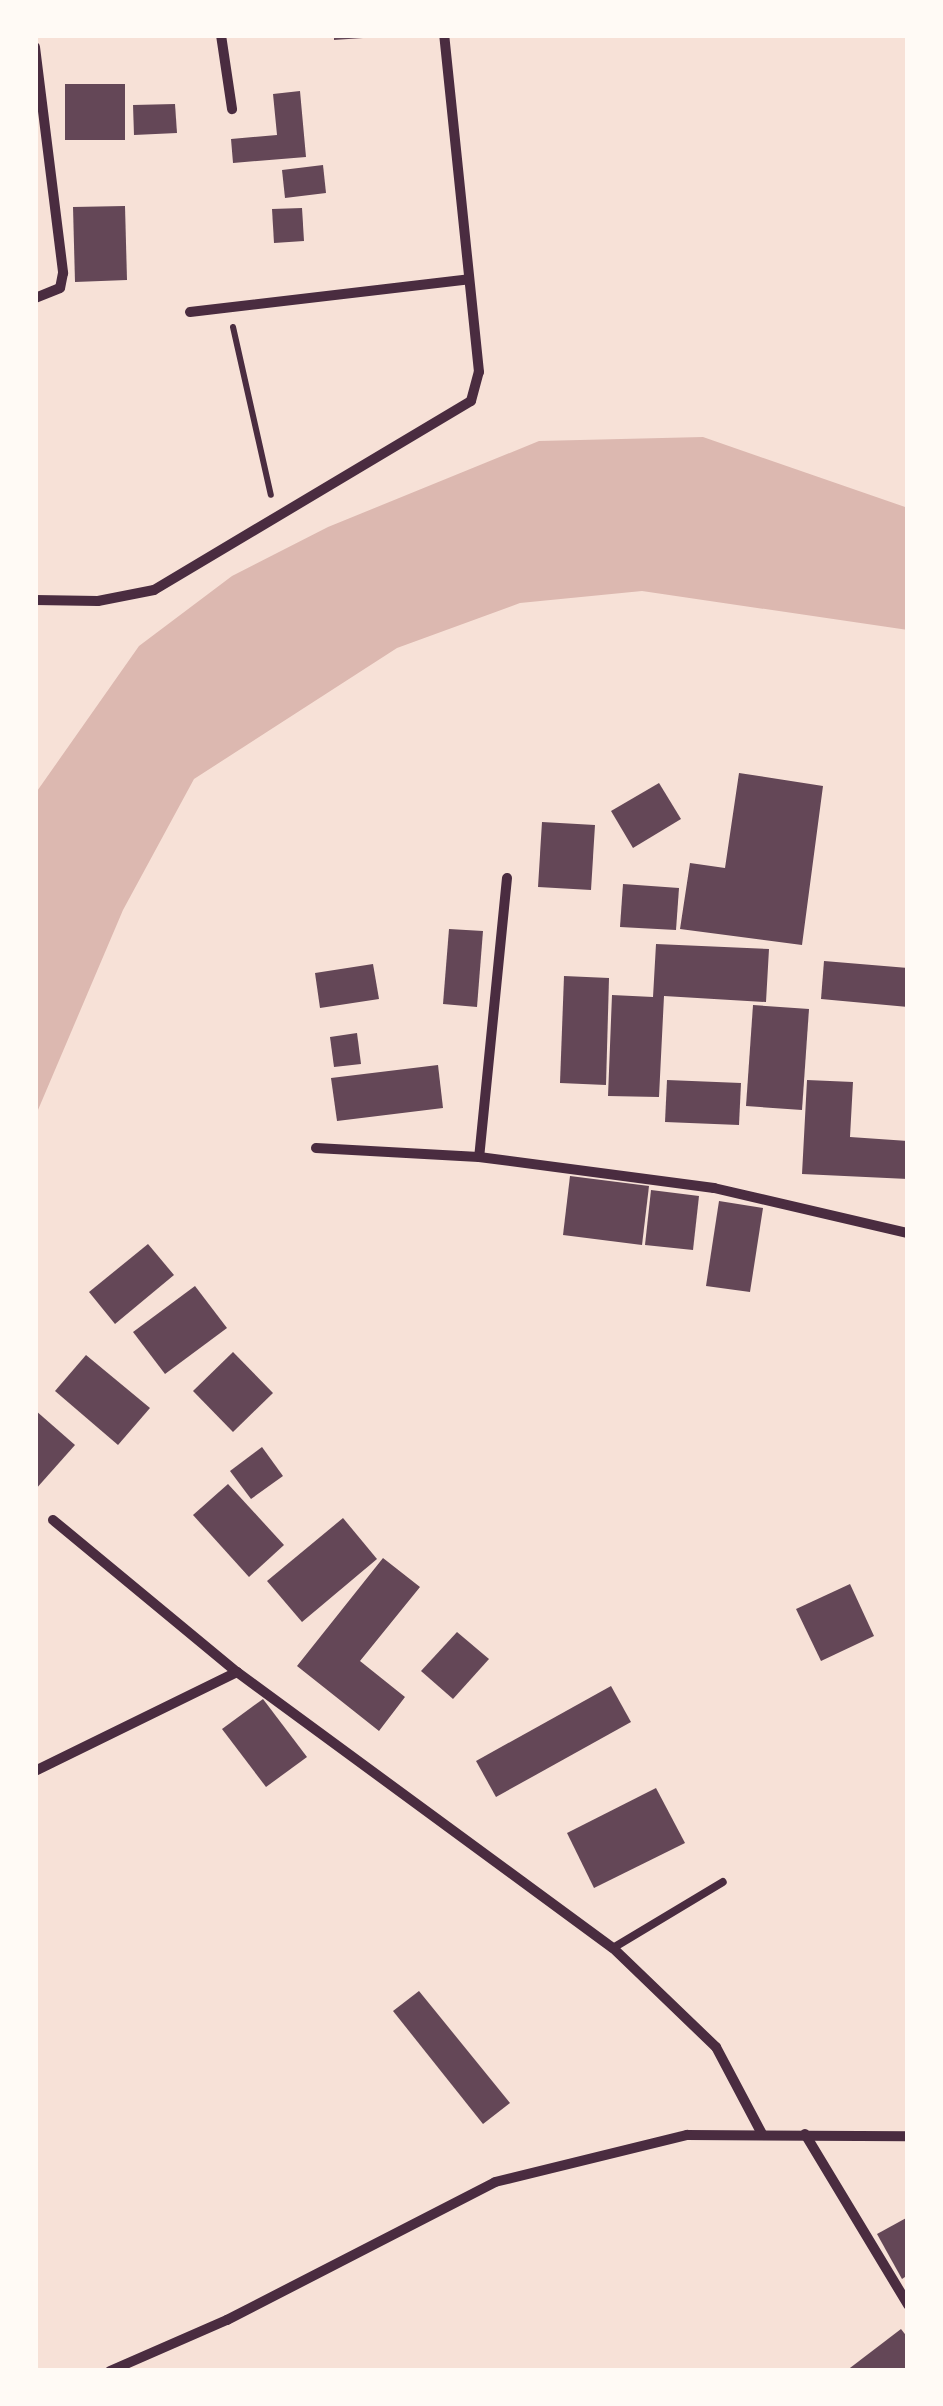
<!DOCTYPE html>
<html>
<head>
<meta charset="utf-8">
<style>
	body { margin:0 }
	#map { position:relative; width:943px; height:2406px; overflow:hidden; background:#f7e1d7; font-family:"Sofia Sans Condensed",sans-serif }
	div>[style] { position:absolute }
	.water>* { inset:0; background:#dcb8b0 }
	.building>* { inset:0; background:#644757 }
	.path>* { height:6px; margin:-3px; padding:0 3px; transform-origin:3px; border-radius:3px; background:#4a2c40 }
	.service>* { height:8px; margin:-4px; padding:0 4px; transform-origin:4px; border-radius:4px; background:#4a2c40 }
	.minor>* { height:10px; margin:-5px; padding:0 5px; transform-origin:5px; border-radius:5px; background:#4a2c40 }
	span { translate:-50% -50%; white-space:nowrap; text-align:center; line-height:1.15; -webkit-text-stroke:10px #fffaf5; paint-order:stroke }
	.frame { position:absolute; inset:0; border:38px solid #fffaf5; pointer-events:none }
</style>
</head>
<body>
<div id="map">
	<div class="water">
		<div style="clip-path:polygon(703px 437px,908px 508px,908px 630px,642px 591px,520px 603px,397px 648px,194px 779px,123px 910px,35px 1117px,35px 794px,139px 646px,232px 576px,328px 527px,539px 441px)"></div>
	</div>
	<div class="building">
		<div style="clip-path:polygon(334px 35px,362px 35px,363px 38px,334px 40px)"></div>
		<div style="clip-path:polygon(65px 84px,125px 84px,125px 140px,65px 140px)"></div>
		<div style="clip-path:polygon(300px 91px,306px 157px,233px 163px,231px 139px,277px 135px,273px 94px)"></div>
		<div style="clip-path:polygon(175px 104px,177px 133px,134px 135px,133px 105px)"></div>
		<div style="clip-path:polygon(323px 165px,326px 193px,285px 198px,282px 170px)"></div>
		<div style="clip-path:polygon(125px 206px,127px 280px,75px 282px,73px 207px)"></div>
		<div style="clip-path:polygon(302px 208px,304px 241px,274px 243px,272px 209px)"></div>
		<div style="clip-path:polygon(739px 773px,823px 786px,802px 945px,680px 929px,690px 863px,725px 868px)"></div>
		<div style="clip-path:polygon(659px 783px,681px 819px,633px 848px,611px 811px)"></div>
		<div style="clip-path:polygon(542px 822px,595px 825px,591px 890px,538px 887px)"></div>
		<div style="clip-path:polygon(623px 884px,679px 888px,676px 930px,620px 927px)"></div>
		<div style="clip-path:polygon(449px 929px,483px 931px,477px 1007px,443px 1004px)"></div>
		<div style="clip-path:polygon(656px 944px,769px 949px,766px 1002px,664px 996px,659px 1097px,608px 1096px,612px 995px,653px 997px)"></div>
		<div style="clip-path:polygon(824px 961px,908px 968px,908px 1007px,821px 999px)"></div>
		<div style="clip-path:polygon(373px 964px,379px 999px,320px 1008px,315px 973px)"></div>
		<div style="clip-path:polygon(564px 976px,609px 978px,606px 1085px,560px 1083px)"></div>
		<div style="clip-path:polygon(753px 1005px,809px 1009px,802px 1110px,746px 1106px)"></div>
		<div style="clip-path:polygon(357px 1033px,361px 1064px,334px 1067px,330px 1037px)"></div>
		<div style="clip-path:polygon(438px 1065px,443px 1108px,337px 1121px,331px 1078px)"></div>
		<div style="clip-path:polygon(667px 1080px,741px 1083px,739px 1125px,665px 1122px)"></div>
		<div style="clip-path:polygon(807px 1080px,853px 1082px,850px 1137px,908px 1141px,908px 1179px,802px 1174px)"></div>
		<div style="clip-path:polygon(570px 1176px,649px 1186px,642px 1245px,563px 1235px)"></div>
		<div style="clip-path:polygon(651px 1190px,699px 1196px,693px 1250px,645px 1245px)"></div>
		<div style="clip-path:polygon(719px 1201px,763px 1208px,750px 1292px,706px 1286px)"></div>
		<div style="clip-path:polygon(148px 1244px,174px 1275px,115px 1324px,89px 1292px)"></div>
		<div style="clip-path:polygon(195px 1286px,227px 1328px,165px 1374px,133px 1332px)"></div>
		<div style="clip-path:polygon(233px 1352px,273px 1393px,233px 1432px,193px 1391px)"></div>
		<div style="clip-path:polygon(86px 1355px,150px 1408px,118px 1445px,55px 1391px)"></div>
		<div style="clip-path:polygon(35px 1410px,75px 1445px,35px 1490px)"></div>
		<div style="clip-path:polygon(262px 1447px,283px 1476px,251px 1499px,230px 1471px)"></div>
		<div style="clip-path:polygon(228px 1484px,284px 1545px,249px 1577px,193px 1515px)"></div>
		<div style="clip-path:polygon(343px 1518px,377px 1559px,302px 1622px,267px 1581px)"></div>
		<div style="clip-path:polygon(383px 1558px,420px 1587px,360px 1661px,405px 1697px,379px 1731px,297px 1666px)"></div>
		<div style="clip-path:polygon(850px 1584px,874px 1636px,821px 1661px,796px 1609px)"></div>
		<div style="clip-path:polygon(457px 1632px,489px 1659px,453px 1699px,421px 1671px)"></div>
		<div style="clip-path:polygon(611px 1686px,631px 1722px,496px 1797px,476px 1761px)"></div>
		<div style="clip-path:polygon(263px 1699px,307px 1757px,266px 1787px,222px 1729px)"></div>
		<div style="clip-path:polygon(656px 1788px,685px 1843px,594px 1888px,567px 1833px)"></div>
		<div style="clip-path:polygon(419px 1991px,510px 2103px,483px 2124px,393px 2011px)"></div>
		<div style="clip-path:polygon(908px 2217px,908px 2275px,902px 2279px,877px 2234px)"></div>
		<div style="clip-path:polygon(901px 2329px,908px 2338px,908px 2371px,846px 2371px)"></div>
	</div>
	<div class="path">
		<div style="left:233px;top:327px;width:172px;rotate:77.3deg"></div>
	</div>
	<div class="service">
		<div style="left:613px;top:1948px;width:128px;rotate:-31deg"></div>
	</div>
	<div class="minor">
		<div style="left:221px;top:35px;width:75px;rotate:81.5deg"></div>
		<div style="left:35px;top:47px;width:228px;rotate:82.9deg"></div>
		<div style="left:63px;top:273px;width:15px;rotate:101deg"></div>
		<div style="left:60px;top:288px;width:27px;rotate:158deg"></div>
		<div style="left:190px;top:312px;width:281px;rotate:-6.7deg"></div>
		<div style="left:35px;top:600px;width:63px;rotate:0.9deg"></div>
		<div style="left:98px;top:601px;width:57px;rotate:-11.1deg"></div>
		<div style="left:154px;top:590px;width:369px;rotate:-30.8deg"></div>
		<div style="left:471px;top:401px;width:30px;rotate:-75deg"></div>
		<div style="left:479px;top:372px;width:339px;rotate:-95.9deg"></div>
		<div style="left:507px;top:878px;width:280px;rotate:95.7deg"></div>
		<div style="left:479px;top:1157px;width:237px;rotate:7.5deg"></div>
		<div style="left:714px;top:1188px;width:199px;rotate:13.1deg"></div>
		<div style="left:316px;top:1148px;width:163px;rotate:3.2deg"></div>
		<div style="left:53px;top:1520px;width:239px;rotate:39.6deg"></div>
		<div style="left:237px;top:1672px;width:466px;rotate:36.3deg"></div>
		<div style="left:613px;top:1948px;width:143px;rotate:43.9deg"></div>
		<div style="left:716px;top:2047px;width:98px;rotate:62.1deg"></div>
		<div style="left:35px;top:1771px;width:225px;rotate:-26.1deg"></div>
		<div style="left:805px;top:2134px;width:200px;rotate:58.9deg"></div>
		<div style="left:110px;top:2371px;width:128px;rotate:-23.6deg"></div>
		<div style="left:227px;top:2320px;width:301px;rotate:-27.2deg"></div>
		<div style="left:495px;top:2182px;width:198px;rotate:-13.8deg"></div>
		<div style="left:687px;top:2135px;width:221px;rotate:0.3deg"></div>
	</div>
	<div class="frame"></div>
</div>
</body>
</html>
